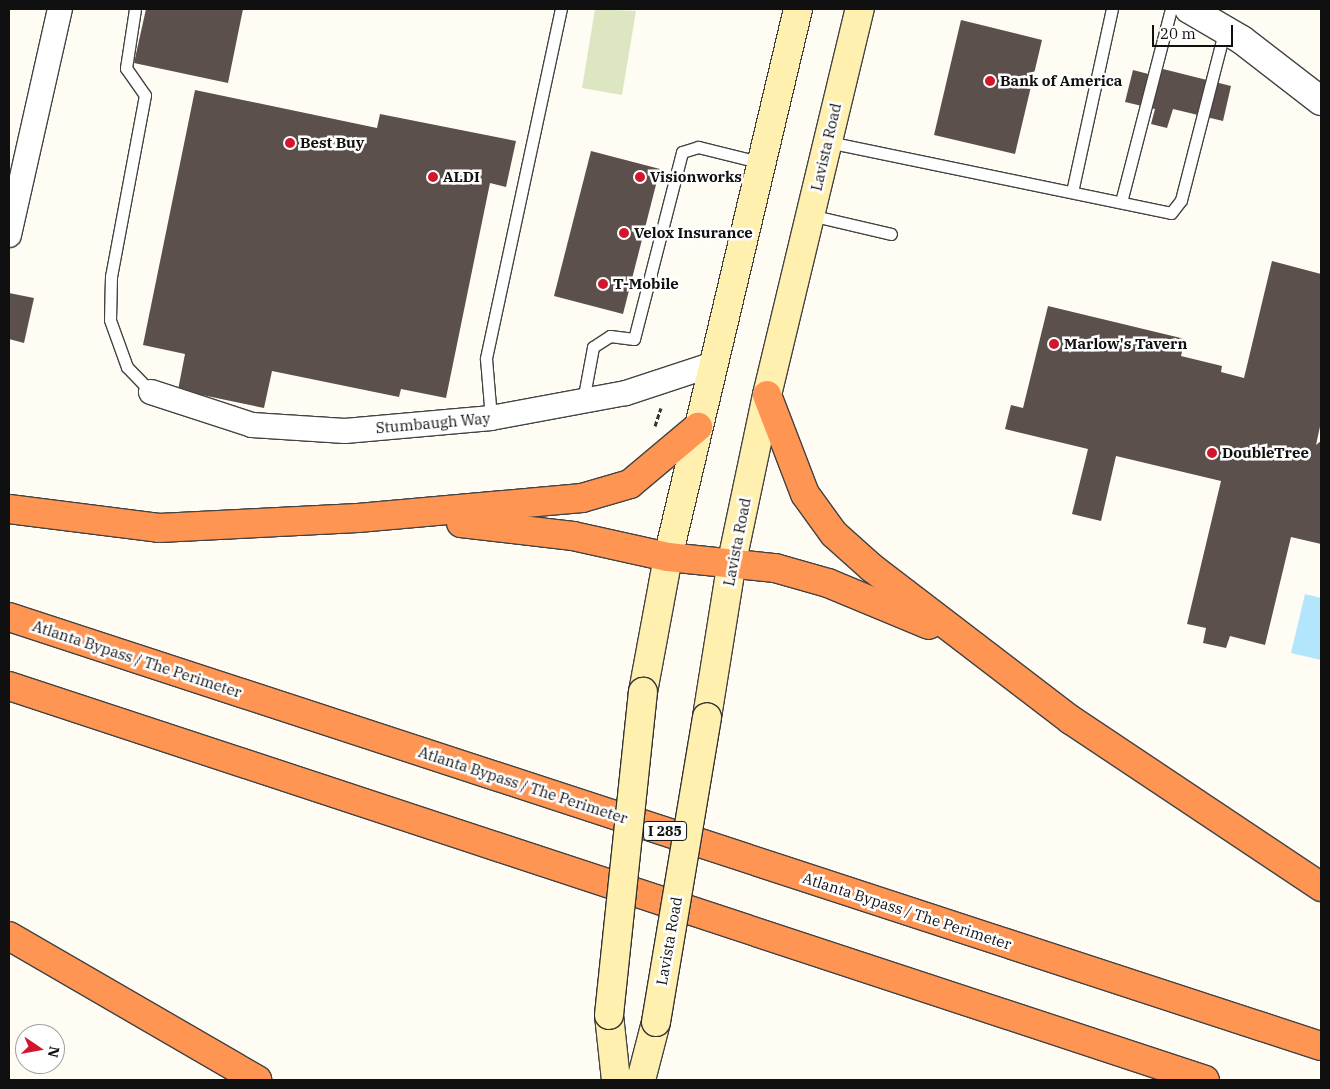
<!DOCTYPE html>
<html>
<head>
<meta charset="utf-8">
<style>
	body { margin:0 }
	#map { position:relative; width:1330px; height:1089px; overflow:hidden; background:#fffcf4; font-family:"IBM Plex Serif",serif }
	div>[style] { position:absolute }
	.cemetery>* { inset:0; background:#dce6c0 }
	.water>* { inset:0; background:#b2e6fd }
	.building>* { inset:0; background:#5b504b }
	.path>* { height:3px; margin-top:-1.5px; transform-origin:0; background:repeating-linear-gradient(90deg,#323232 0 5px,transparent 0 7.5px) }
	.roads { filter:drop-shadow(1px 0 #434343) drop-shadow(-1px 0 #434343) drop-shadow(0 1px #434343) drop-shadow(0 -1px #434343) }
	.service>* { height:11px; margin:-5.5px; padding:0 5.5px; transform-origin:5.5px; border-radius:5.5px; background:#fff }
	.minor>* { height:24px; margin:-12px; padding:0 12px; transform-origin:12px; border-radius:12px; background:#fff }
	.tertiary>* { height:28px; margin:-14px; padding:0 14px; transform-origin:14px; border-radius:14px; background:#fff }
	.secondary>* { height:28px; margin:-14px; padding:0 14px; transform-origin:14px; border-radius:14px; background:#fff0af }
	.motorway>* { height:28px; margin:-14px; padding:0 14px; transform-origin:14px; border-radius:14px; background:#ff9552 }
	.bridges { filter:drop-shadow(1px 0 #323232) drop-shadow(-1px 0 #323232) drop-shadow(0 1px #323232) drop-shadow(0 -1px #323232) }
	.secondary-bridge>* { height:28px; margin:-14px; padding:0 14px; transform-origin:14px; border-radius:14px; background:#fff0af }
	.dots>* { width:14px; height:14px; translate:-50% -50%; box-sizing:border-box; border:2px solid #fff; border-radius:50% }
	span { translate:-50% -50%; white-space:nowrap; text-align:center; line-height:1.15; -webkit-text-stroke:5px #fff; paint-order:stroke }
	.shield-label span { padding:1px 4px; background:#fff; border:1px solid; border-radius:4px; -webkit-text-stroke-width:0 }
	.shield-label { font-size:14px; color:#101010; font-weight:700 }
	.poi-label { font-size:15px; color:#101010; font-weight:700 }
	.left { translate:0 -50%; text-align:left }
	.street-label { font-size:15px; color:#101010 }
	.frame { position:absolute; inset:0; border:10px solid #101010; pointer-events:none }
	.north { position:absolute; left:15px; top:1024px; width:50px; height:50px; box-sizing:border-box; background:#fff; border:1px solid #9f9f9f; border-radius:50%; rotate:102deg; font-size:14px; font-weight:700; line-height:20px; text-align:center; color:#101010 }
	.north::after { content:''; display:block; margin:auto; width:18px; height:22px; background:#d2172d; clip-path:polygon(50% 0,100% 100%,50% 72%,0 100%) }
	.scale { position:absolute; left:1152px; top:25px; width:81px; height:22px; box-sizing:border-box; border:2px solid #101010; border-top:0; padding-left:6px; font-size:15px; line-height:18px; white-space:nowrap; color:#101010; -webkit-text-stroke:4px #fff; paint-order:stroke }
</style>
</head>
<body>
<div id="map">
	<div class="cemetery">
		<div style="clip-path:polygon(595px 9px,636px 11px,622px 95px,582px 88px)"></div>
	</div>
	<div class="water">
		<div style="clip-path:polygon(1305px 594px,1321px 598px,1321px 660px,1291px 653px)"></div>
	</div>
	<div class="building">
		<div style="clip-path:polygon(146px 9px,243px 9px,228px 83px,134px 63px)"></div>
		<div style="clip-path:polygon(961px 20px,1042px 40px,1015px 154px,934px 135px)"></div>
		<div style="clip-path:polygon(1163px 69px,1231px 86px,1223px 121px,1173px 109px,1167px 128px,1151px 124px,1155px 109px,1125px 102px,1133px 70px,1160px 77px)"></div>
		<div style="clip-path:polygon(195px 90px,377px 128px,380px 114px,516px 141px,506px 187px,490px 183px,446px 398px,401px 389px,399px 397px,272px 371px,264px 408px,178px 390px,185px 354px,143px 345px)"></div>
		<div style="clip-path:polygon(591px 151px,660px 169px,623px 314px,554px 296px)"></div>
		<div style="clip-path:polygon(1272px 261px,1321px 274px,1321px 422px,1316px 445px,1321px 441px,1321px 544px,1291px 537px,1265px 645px,1230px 636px,1226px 648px,1203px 643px,1206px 628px,1187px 624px,1221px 481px,1116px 456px,1101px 521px,1072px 514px,1088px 449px,1005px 429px,1011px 405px,1023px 408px,1048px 306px,1185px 339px,1181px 356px,1222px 366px,1221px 372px,1244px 378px)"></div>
		<div style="clip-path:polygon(9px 293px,34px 298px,24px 343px,9px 339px)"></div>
	</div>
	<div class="path">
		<div style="left:655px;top:426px;width:19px;rotate:-72deg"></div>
	</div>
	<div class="roads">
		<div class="service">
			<div style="left:135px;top:9px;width:60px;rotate:98.7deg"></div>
			<div style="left:126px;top:68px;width:33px;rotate:55deg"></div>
			<div style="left:145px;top:95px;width:184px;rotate:100.6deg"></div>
			<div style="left:111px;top:276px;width:44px;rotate:91.3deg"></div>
			<div style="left:110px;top:320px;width:50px;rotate:70.1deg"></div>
			<div style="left:127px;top:367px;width:35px;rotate:46deg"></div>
			<div style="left:828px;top:142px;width:350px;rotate:11.7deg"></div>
			<div style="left:1171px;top:213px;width:16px;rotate:-52deg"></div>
			<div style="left:1181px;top:200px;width:177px;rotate:-75.6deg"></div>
			<div style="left:1072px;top:192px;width:187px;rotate:-77.7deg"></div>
			<div style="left:1121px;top:202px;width:199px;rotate:-75.5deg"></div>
			<div style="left:810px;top:215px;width:83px;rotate:13.2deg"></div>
			<div style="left:583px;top:401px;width:55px;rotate:-79.5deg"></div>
			<div style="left:593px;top:347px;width:20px;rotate:-33deg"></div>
			<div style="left:610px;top:336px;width:24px;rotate:7deg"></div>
			<div style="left:634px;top:339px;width:193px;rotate:-75.6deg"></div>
			<div style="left:682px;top:152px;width:17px;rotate:-17deg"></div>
			<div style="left:698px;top:147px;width:67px;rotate:13.8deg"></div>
			<div style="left:491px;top:418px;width:60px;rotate:-94.8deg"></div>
			<div style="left:486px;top:358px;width:357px;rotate:-77.9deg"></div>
		</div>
		<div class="minor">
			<div style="left:9px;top:235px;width:232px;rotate:-77.3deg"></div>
			<div style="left:151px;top:392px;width:106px;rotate:18.1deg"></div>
			<div style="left:252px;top:425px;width:93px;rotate:3.7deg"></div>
			<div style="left:345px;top:431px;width:147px;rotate:-5.1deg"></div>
			<div style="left:491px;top:418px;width:137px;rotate:-10.5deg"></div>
			<div style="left:626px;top:393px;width:93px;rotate:-18.2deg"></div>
		</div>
		<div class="tertiary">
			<div style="left:1189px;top:9px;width:61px;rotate:30.3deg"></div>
			<div style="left:1242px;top:40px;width:100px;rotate:37.7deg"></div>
		</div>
		<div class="secondary">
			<div style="left:643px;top:692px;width:137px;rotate:-79.5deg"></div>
			<div style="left:668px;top:557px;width:563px;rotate:-76.65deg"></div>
			<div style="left:707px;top:717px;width:158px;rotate:-80.9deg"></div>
			<div style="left:732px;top:561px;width:170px;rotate:-78.1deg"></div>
			<div style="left:767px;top:395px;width:397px;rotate:-76.5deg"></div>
			<div style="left:609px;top:1015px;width:65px;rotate:83.9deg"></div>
			<div style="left:641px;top:1080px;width:60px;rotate:-75.5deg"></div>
		</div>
		<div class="motorway">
			<div style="left:767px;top:395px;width:106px;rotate:69deg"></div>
			<div style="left:805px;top:494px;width:49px;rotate:54.1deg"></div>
			<div style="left:834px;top:534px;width:51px;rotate:41.8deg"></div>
			<div style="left:872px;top:568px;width:250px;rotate:37.4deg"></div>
			<div style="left:1071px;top:720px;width:301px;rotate:33.7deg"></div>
			<div style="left:9px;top:509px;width:151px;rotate:7.2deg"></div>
			<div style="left:159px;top:528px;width:199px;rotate:-2.9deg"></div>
			<div style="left:358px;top:518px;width:225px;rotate:-5.1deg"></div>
			<div style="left:582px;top:498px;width:50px;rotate:-16.3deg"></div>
			<div style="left:630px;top:484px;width:89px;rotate:-40deg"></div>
			<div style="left:461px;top:523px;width:113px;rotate:6.6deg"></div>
			<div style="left:573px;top:536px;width:97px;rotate:12.5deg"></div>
			<div style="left:668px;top:557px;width:108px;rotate:5.9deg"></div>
			<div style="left:775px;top:568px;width:55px;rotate:15.8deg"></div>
			<div style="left:828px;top:583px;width:109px;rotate:22.6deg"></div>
			<div style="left:9px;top:617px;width:1380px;rotate:18.11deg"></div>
			<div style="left:9px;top:686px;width:1259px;rotate:18.23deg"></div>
			<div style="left:9px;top:936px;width:287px;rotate:30.1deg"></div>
		</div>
	</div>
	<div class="bridges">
		<div class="secondary-bridge">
			<div style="left:609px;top:1015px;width:325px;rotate:-84deg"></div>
			<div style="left:656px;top:1022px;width:309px;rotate:-80.5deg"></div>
		</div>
	</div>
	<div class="dots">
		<div style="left:990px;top:81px;background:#d2172d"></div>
		<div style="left:290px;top:143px;background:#d2172d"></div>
		<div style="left:433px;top:177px;background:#d2172d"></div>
		<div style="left:640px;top:177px;background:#d2172d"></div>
		<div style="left:624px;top:233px;background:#d2172d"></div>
		<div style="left:603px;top:284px;background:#d2172d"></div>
		<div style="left:1054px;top:344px;background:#d2172d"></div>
		<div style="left:1212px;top:453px;background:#d2172d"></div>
	</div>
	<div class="shield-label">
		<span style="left:665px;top:831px">I 285</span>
	</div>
	<div class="poi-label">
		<span class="left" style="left:1000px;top:81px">Bank of America</span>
		<span class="left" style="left:300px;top:143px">Best Buy</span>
		<span class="left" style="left:443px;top:177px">ALDI</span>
		<span class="left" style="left:650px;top:177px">Visionworks</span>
		<span class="left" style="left:634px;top:233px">Velox Insurance</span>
		<span class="left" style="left:613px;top:284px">T-Mobile</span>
		<span class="left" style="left:1064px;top:344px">Marlow's Tavern</span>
		<span class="left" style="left:1222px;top:453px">DoubleTree</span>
	</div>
	<div class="street-label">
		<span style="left:826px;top:147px;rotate:-77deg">Lavista Road</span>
		<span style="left:433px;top:423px;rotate:-5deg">Stumbaugh Way</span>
		<span style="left:737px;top:542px;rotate:-79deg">Lavista Road</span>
		<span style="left:137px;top:659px;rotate:18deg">Atlanta Bypass / The Perimeter</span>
		<span style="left:523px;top:785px;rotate:18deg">Atlanta Bypass / The Perimeter</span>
		<span style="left:907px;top:911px;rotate:18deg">Atlanta Bypass / The Perimeter</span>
		<span style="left:669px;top:941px;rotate:-80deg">Lavista Road</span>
	</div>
	<div class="frame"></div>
	<div class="north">N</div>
	<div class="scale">20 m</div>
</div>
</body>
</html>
